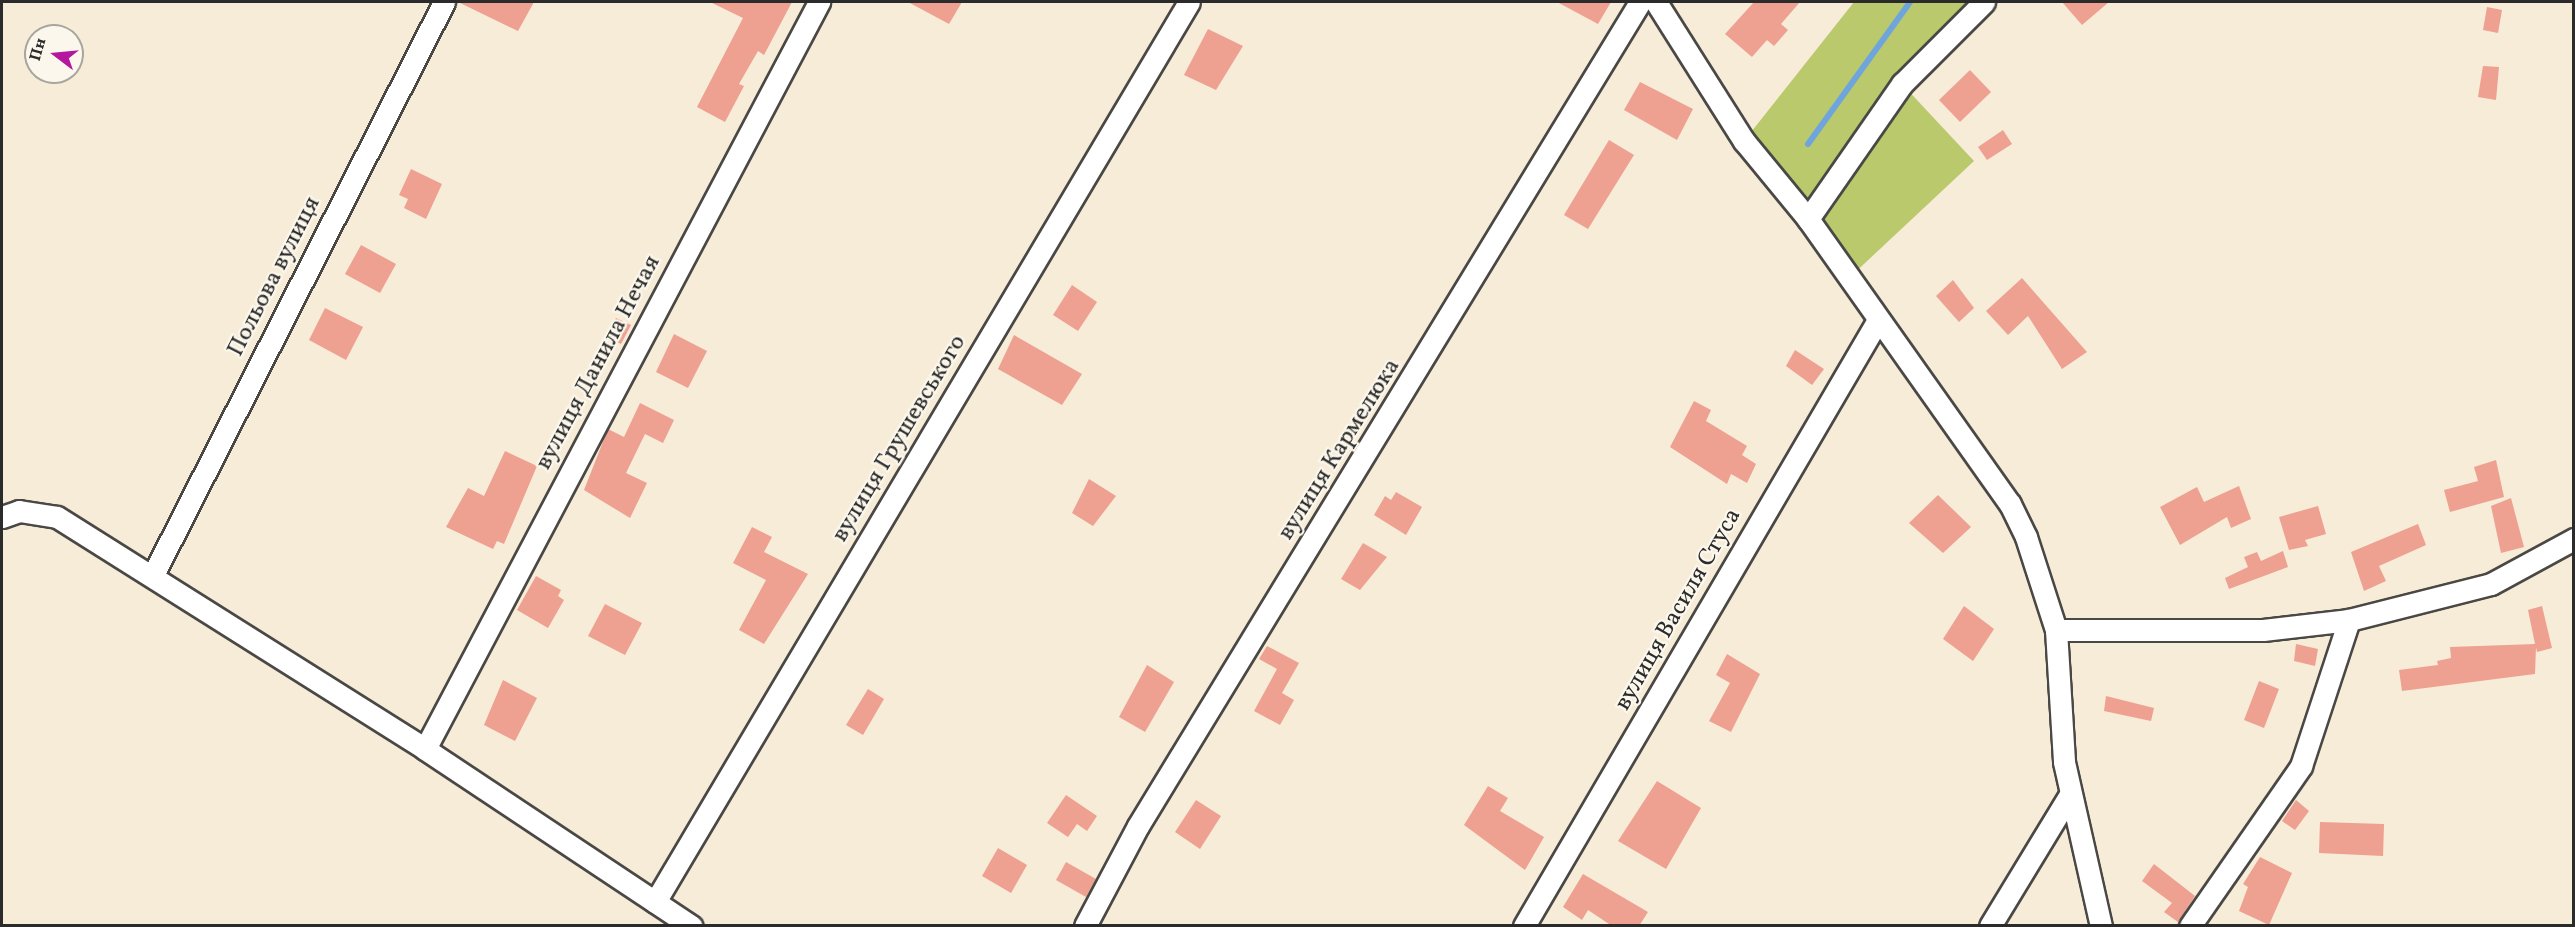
<!DOCTYPE html>
<html>
<head>
<meta charset="utf-8">
<style>
	body { margin:0 }
	#map { position:relative; width:2575px; height:927px; overflow:hidden; background:#f7ecd8; font-family:Vollkorn,serif }
	div>[style] { position:absolute }
	.green>* { inset:0; background:#bac96c }
	.stream>* { height:6px; margin:-3px; padding:0 3px; transform-origin:3px; border-radius:3px; background:#6fa5dd }
	.building>* { inset:0; background:#eea091 }
	.roads { filter:drop-shadow(2px 0 #4a4845) drop-shadow(-2px 0 #4a4845) drop-shadow(0 2px #4a4845) drop-shadow(0 -2px #4a4845) }
	.street>* { height:21px; margin:-10.5px; padding:0 10.5px; transform-origin:10.5px; border-radius:10.5px; background:#fff }
	span { translate:-50% -50%; white-space:nowrap; text-align:center; line-height:1.15; -webkit-text-stroke:4.5px #fbf7ec; paint-order:stroke }
	.street-label { font-size:24px; color:#2b2b2b }
	.frame { position:absolute; inset:0; border:3px solid #2b2b2b; pointer-events:none }
	.north { position:absolute; left:24px; top:24px; width:60px; height:60px; box-sizing:border-box; background:#fbf7ec; border:2px solid #a8a59f; border-radius:50%; rotate:286deg; font-size:16px; font-weight:700; line-height:24px; text-align:center; color:#2b2b2b }
	.north::after { content:''; display:block; margin:auto; width:21px; height:27px; background:#b5179e; clip-path:polygon(50% 0,100% 100%,50% 72%,0 100%) }
</style>
</head>
<body>
<div id="map">
	<div class="green">
		<div style="clip-path:polygon(1854px 2px,1984px 2px,1902px 84px,1974px 161px,1849px 278px,1744px 141px)"></div>
	</div>
	<div class="stream">
		<div style="left:1808px;top:144px;width:175px;rotate:-54.3deg"></div>
	</div>
	<div class="building">
		<div style="clip-path:polygon(458px 2px,534px 2px,518px 31px)"></div>
		<div style="clip-path:polygon(710px 2px,792px 2px,764px 55px,758px 51px,739px 84px,744px 86px,725px 122px,697px 107px,743px 18px)"></div>
		<div style="clip-path:polygon(908px 2px,962px 2px,949px 24px)"></div>
		<div style="clip-path:polygon(1557px 2px,1611px 2px,1598px 24px)"></div>
		<div style="clip-path:polygon(1754px 2px,1800px 2px,1781px 24px,1788px 30px,1774px 46px,1767px 40px,1752px 57px,1725px 34px)"></div>
		<div style="clip-path:polygon(2062px 2px,2109px 2px,2082px 25px)"></div>
		<div style="clip-path:polygon(2487px 7px,2502px 10px,2498px 33px,2483px 30px)"></div>
		<div style="clip-path:polygon(1208px 29px,1243px 46px,1216px 90px,1184px 75px)"></div>
		<div style="clip-path:polygon(2483px 66px,2499px 67px,2496px 100px,2478px 97px)"></div>
		<div style="clip-path:polygon(1970px 70px,1991px 92px,1960px 122px,1939px 100px)"></div>
		<div style="clip-path:polygon(1640px 82px,1693px 109px,1677px 140px,1624px 110px)"></div>
		<div style="clip-path:polygon(2003px 130px,2012px 144px,1987px 160px,1978px 147px)"></div>
		<div style="clip-path:polygon(1609px 140px,1634px 155px,1588px 229px,1564px 215px)"></div>
		<div style="clip-path:polygon(411px 169px,442px 184px,426px 219px,404px 208px,408px 199px,399px 195px)"></div>
		<div style="clip-path:polygon(361px 245px,396px 264px,380px 293px,345px 274px)"></div>
		<div style="clip-path:polygon(2022px 278px,2087px 352px,2062px 369px,2028px 316px,2008px 335px,1986px 311px)"></div>
		<div style="clip-path:polygon(1953px 280px,1974px 308px,1959px 322px,1936px 296px)"></div>
		<div style="clip-path:polygon(1072px 285px,1097px 302px,1078px 331px,1053px 315px)"></div>
		<div style="clip-path:polygon(325px 308px,363px 327px,346px 360px,309px 340px)"></div>
		<div style="clip-path:polygon(616px 318px,631px 325px,621px 344px,607px 337px)"></div>
		<div style="clip-path:polygon(674px 334px,707px 351px,688px 388px,656px 372px)"></div>
		<div style="clip-path:polygon(1014px 335px,1082px 374px,1062px 405px,998px 369px)"></div>
		<div style="clip-path:polygon(1795px 350px,1824px 369px,1812px 385px,1786px 366px)"></div>
		<div style="clip-path:polygon(1694px 401px,1711px 410px,1706px 421px,1747px 446px,1742px 455px,1756px 464px,1747px 483px,1731px 474px,1727px 484px,1670px 447px)"></div>
		<div style="clip-path:polygon(640px 403px,674px 420px,663px 443px,645px 434px,626px 473px,647px 483px,630px 518px,584px 490px,608px 429px,624px 437px)"></div>
		<div style="clip-path:polygon(505px 451px,537px 466px,504px 544px,497px 541px,493px 549px,446px 527px,468px 488px,484px 496px)"></div>
		<div style="clip-path:polygon(2496px 460px,2504px 497px,2450px 512px,2444px 490px,2478px 481px,2474px 467px)"></div>
		<div style="clip-path:polygon(1089px 479px,1116px 496px,1093px 526px,1072px 513px)"></div>
		<div style="clip-path:polygon(2239px 486px,2251px 519px,2231px 528px,2227px 517px,2180px 545px,2160px 507px,2197px 487px,2204px 502px)"></div>
		<div style="clip-path:polygon(1396px 492px,1422px 507px,1406px 535px,1374px 515px,1385px 496px,1391px 500px)"></div>
		<div style="clip-path:polygon(1938px 495px,1971px 527px,1943px 553px,1909px 523px)"></div>
		<div style="clip-path:polygon(2511px 498px,2524px 547px,2501px 553px,2491px 506px)"></div>
		<div style="clip-path:polygon(2318px 506px,2326px 534px,2305px 540px,2308px 546px,2289px 550px,2279px 517px)"></div>
		<div style="clip-path:polygon(2418px 524px,2426px 545px,2379px 566px,2386px 581px,2364px 591px,2351px 552px)"></div>
		<div style="clip-path:polygon(752px 527px,772px 537px,764px 552px,808px 574px,764px 644px,739px 630px,766px 580px,733px 563px)"></div>
		<div style="clip-path:polygon(1363px 543px,1387px 557px,1360px 590px,1341px 579px)"></div>
		<div style="clip-path:polygon(2283px 551px,2288px 567px,2229px 589px,2225px 578px,2248px 567px,2244px 557px,2257px 552px,2261px 561px)"></div>
		<div style="clip-path:polygon(536px 576px,561px 590px,558px 596px,564px 600px,548px 628px,517px 610px)"></div>
		<div style="clip-path:polygon(605px 604px,642px 623px,625px 655px,588px 636px)"></div>
		<div style="clip-path:polygon(1964px 606px,1994px 629px,1973px 661px,1943px 639px)"></div>
		<div style="clip-path:polygon(2542px 606px,2552px 648px,2537px 652px,2536px 647px,2535px 674px,2402px 691px,2399px 670px,2438px 665px,2437px 661px,2451px 658px,2450px 647px,2535px 644px,2528px 610px)"></div>
		<div style="clip-path:polygon(2296px 644px,2318px 649px,2315px 666px,2294px 661px)"></div>
		<div style="clip-path:polygon(1267px 646px,1299px 663px,1282px 693px,1294px 700px,1280px 725px,1254px 711px,1277px 669px,1259px 659px)"></div>
		<div style="clip-path:polygon(1727px 654px,1760px 674px,1731px 732px,1709px 721px,1730px 683px,1716px 675px)"></div>
		<div style="clip-path:polygon(1147px 665px,1174px 682px,1145px 732px,1119px 717px)"></div>
		<div style="clip-path:polygon(503px 680px,537px 698px,515px 741px,484px 725px)"></div>
		<div style="clip-path:polygon(2259px 681px,2279px 689px,2264px 728px,2244px 720px)"></div>
		<div style="clip-path:polygon(868px 689px,884px 699px,863px 735px,846px 725px)"></div>
		<div style="clip-path:polygon(2106px 696px,2154px 708px,2151px 721px,2104px 711px)"></div>
		<div style="clip-path:polygon(1657px 781px,1701px 808px,1666px 869px,1618px 841px)"></div>
		<div style="clip-path:polygon(1488px 786px,1508px 798px,1500px 811px,1544px 837px,1525px 870px,1464px 825px)"></div>
		<div style="clip-path:polygon(1066px 795px,1097px 816px,1087px 831px,1077px 824px,1068px 837px,1047px 823px)"></div>
		<div style="clip-path:polygon(1196px 800px,1221px 816px,1200px 849px,1175px 832px)"></div>
		<div style="clip-path:polygon(2296px 800px,2309px 811px,2295px 830px,2282px 821px)"></div>
		<div style="clip-path:polygon(2320px 822px,2384px 824px,2383px 856px,2319px 853px)"></div>
		<div style="clip-path:polygon(998px 848px,1027px 865px,1011px 893px,982px 876px)"></div>
		<div style="clip-path:polygon(2260px 857px,2292px 873px,2269px 925px,2239px 911px,2248px 887px,2243px 884px)"></div>
		<div style="clip-path:polygon(1066px 862px,1096px 879px,1086px 897px,1056px 880px)"></div>
		<div style="clip-path:polygon(2154px 864px,2195px 896px,2178px 922px,2164px 912px,2172px 903px,2142px 881px)"></div>
		<div style="clip-path:polygon(1583px 874px,1648px 912px,1639px 926px,1612px 926px,1588px 910px,1582px 920px,1563px 907px)"></div>
	</div>
	<div class="roads">
		<div class="street">
			<div style="left:1656px;top:2px;width:165px;rotate:57.7deg"></div>
			<div style="left:1744px;top:141px;width:101px;rotate:50.6deg"></div>
			<div style="left:1808px;top:219px;width:349px;rotate:54.7deg"></div>
			<div style="left:2010px;top:504px;width:37px;rotate:64deg"></div>
			<div style="left:2026px;top:537px;width:98px;rotate:72.1deg"></div>
			<div style="left:2056px;top:630px;width:132px;rotate:86.5deg"></div>
			<div style="left:2064px;top:762px;width:168px;rotate:77.3deg"></div>
			<div style="left:1808px;top:219px;width:165px;rotate:-55.2deg"></div>
			<div style="left:1902px;top:84px;width:116px;rotate:-45deg"></div>
			<div style="left:2px;top:517px;width:18px;rotate:-19deg"></div>
			<div style="left:19px;top:511px;width:38px;rotate:9deg"></div>
			<div style="left:57px;top:517px;width:435px;rotate:32.2deg"></div>
			<div style="left:425px;top:749px;width:320px;rotate:33.6deg"></div>
			<div style="left:153px;top:575px;width:643px;rotate:-63.08deg"></div>
			<div style="left:2056px;top:630px;width:207px"></div>
			<div style="left:2263px;top:630px;width:87px;rotate:-6.6deg"></div>
			<div style="left:425px;top:749px;width:845px;rotate:-62.19deg"></div>
			<div style="left:655px;top:902px;width:1046px;rotate:-59.32deg"></div>
			<div style="left:1085px;top:926px;width:113px;rotate:-62.1deg"></div>
			<div style="left:1138px;top:826px;width:965px;rotate:-58.65deg"></div>
			<div style="left:1524px;top:926px;width:702px;rotate:-59.71deg"></div>
			<div style="left:1990px;top:926px;width:152px;rotate:-58.7deg"></div>
			<div style="left:2190px;top:926px;width:195px;rotate:-55.2deg"></div>
			<div style="left:2301px;top:766px;width:154px;rotate:-71.8deg"></div>
			<div style="left:2349px;top:620px;width:146px;rotate:-14.2deg"></div>
			<div style="left:2491px;top:584px;width:94px;rotate:-28.5deg"></div>
		</div>
	</div>
	<div class="street-label">
		<span style="left:275px;top:277px;rotate:-63deg">Польова вулиця</span>
		<span style="left:599px;top:363px;rotate:-62deg">вулиця Данила Нечая</span>
		<span style="left:900px;top:439px;rotate:-59deg">вулиця Грушевського</span>
		<span style="left:1340px;top:450px;rotate:-58deg">вулиця Кармелюка</span>
		<span style="left:1679px;top:610px;rotate:-60deg">вулиця Василя Стуса</span>
	</div>
	<div class="frame"></div>
	<div class="north">Пн</div>
</div>
</body>
</html>
